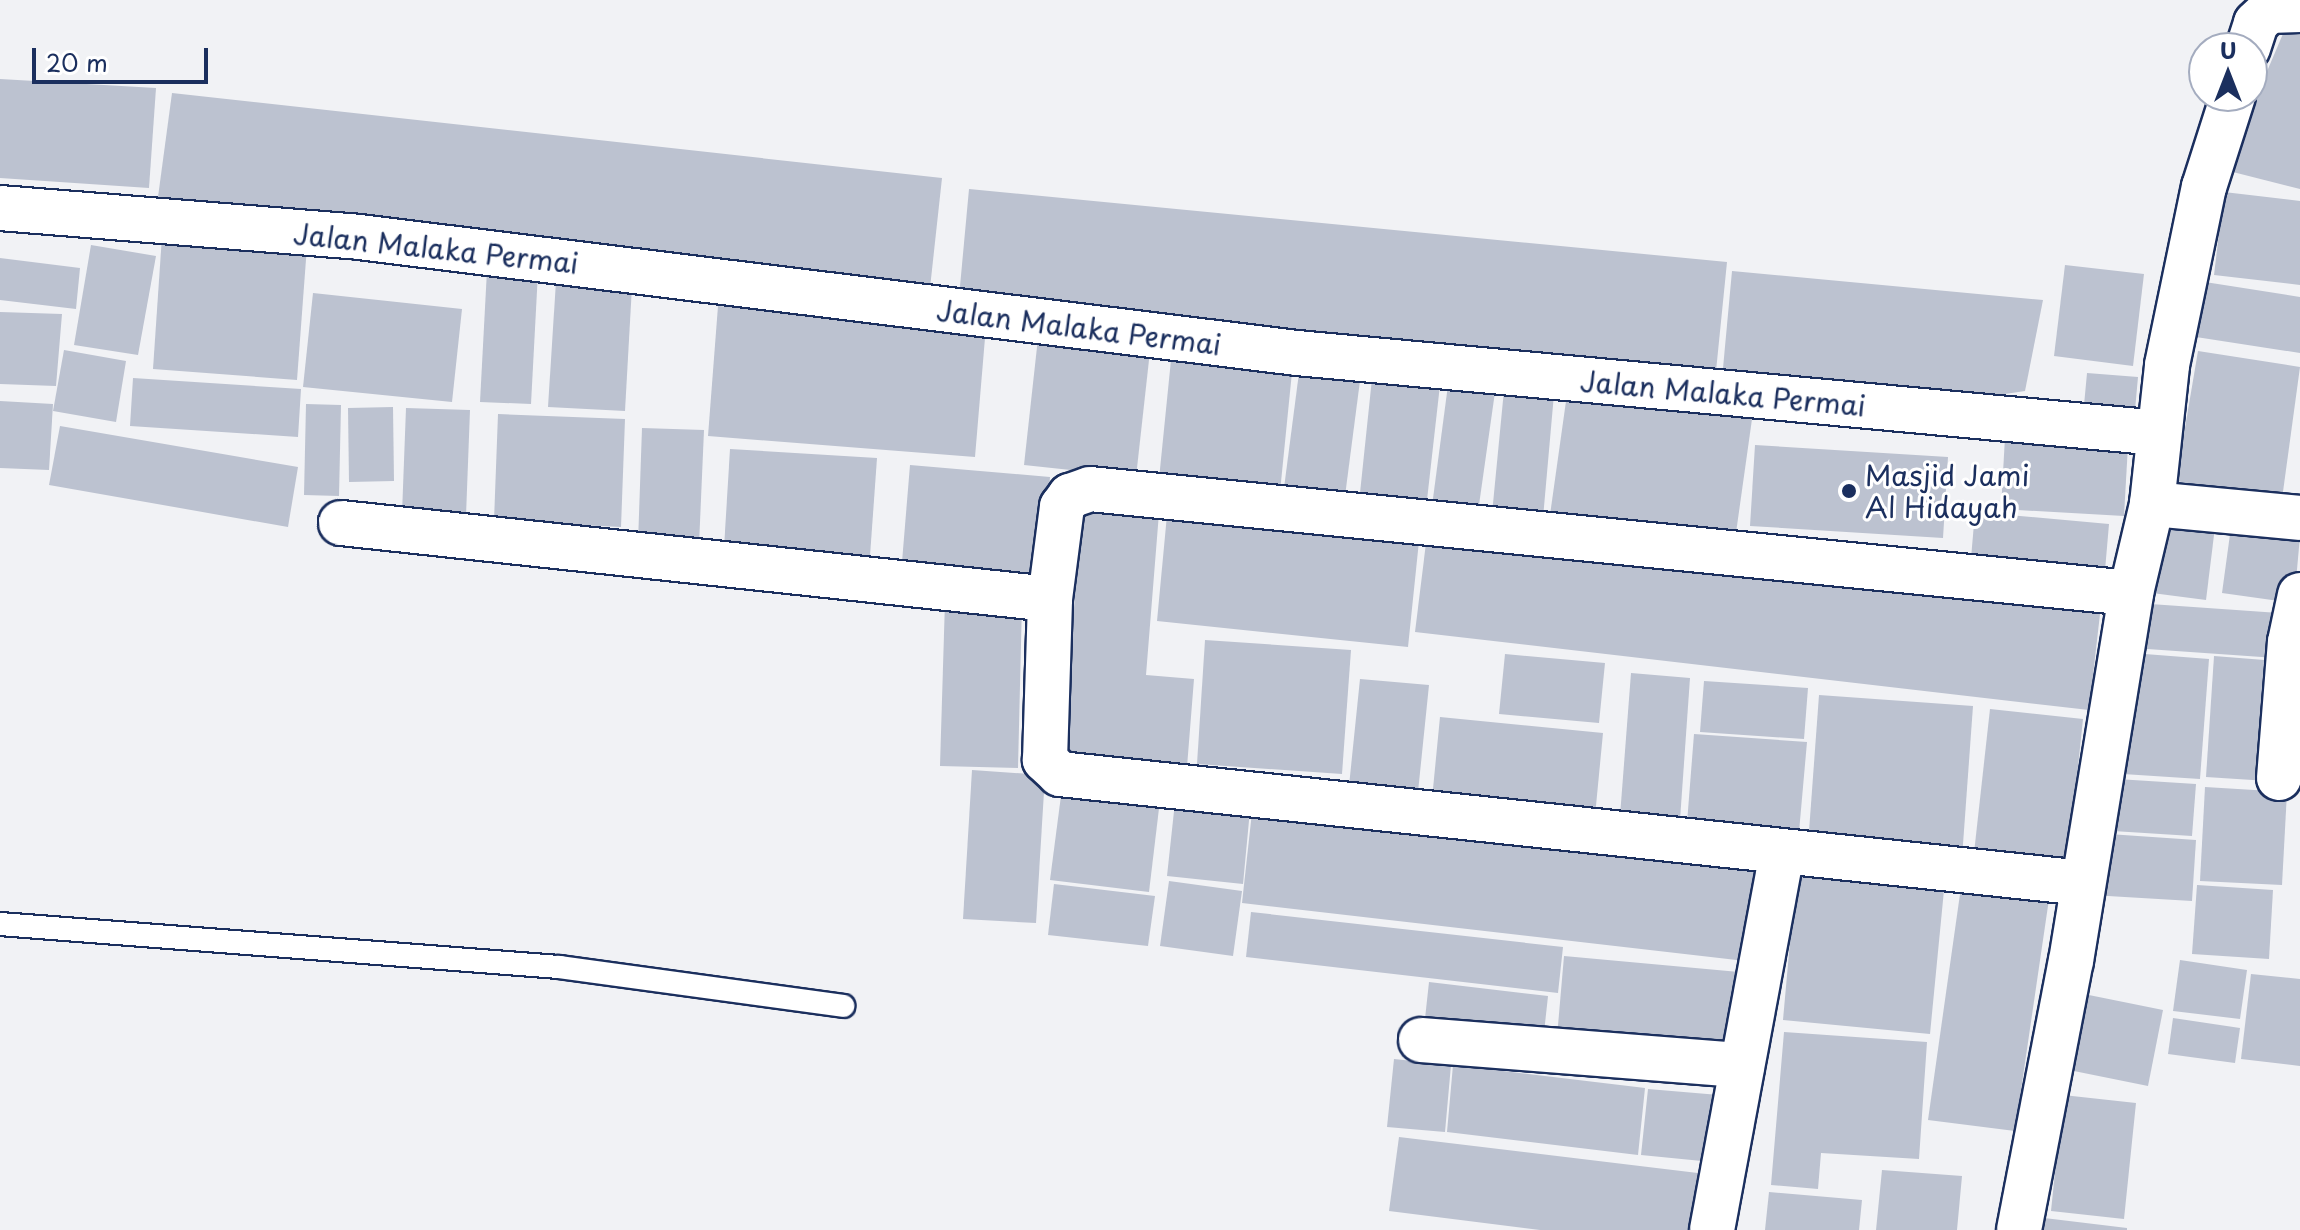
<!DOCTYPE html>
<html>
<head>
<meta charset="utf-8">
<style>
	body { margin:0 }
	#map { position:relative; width:2300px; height:1230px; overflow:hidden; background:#f1f2f5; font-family:"Playpen Sans",sans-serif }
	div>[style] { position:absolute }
	.building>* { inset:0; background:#bcc2d0 }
	.roads { filter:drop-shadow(2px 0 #1b2f5e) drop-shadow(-2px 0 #1b2f5e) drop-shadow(0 2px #1b2f5e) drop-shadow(0 -2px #1b2f5e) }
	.lane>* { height:22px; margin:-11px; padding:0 11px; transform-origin:11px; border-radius:11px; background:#fff }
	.street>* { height:44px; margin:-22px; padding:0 22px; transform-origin:22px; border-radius:22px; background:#fff }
	.dots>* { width:22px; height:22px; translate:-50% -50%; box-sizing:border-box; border:4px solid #fff; border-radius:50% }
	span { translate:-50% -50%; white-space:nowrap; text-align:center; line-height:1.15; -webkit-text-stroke:6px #fff; paint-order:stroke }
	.street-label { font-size:28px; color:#1b2f5e }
	.poi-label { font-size:28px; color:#1b2f5e }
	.left { translate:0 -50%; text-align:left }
	.north { position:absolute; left:2188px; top:32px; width:80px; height:80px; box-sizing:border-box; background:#fff; border:2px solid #a4acbf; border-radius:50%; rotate:0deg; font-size:22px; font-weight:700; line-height:32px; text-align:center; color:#1b2f5e }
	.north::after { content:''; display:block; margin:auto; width:28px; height:36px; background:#1b2f5e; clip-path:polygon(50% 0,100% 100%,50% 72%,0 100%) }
	.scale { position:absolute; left:32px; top:48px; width:176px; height:36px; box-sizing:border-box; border:4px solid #1b2f5e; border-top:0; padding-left:10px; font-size:24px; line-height:28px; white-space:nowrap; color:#1b2f5e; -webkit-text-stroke:6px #fff; paint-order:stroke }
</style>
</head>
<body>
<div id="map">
	<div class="building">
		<div style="clip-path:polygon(2288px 22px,2300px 25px,2300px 189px,2225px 170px)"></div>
		<div style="clip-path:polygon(0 79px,156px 88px,149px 188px,0 178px)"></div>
		<div style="clip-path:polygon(172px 93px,942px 178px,930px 288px,158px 197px)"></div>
		<div style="clip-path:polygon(969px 189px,1727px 262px,1715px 381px,958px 308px)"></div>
		<div style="clip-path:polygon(2224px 192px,2300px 201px,2300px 285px,2214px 275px)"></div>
		<div style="clip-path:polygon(162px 236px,307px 246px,297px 380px,153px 369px)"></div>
		<div style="clip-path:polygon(91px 245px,156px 256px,138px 355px,74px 345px)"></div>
		<div style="clip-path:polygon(0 258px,80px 268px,76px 309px,0 300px)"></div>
		<div style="clip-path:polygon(2065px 265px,2144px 274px,2133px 366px,2054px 356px)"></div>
		<div style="clip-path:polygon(487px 270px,538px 272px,531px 404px,480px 402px)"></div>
		<div style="clip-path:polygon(1732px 271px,2043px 300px,2025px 391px,1958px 401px,1722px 379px)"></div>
		<div style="clip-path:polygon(556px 281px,632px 286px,625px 411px,548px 407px)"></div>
		<div style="clip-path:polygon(2205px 282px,2300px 297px,2300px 353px,2196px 337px)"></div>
		<div style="clip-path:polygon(313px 293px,462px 309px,452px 402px,303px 387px)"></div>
		<div style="clip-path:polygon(718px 306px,986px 326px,975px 457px,708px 436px)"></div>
		<div style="clip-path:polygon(0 312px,62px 314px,56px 386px,0 384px)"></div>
		<div style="clip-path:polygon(1038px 338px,1150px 351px,1136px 477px,1024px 465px)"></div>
		<div style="clip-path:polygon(64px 350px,126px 361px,116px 422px,53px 411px)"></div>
		<div style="clip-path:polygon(1172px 350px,1293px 362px,1280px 492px,1159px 479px)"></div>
		<div style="clip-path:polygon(2198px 351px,2300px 367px,2282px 499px,2176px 481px)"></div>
		<div style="clip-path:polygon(1300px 365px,1361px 373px,1345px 496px,1284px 488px)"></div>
		<div style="clip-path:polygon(1373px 369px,1441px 376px,1427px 500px,1360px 493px)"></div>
		<div style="clip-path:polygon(2087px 373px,2138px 377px,2135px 410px,2084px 405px)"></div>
		<div style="clip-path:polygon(133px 378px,301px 389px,298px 437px,130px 426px)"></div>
		<div style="clip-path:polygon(1448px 385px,1495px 392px,1478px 512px,1432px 506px)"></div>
		<div style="clip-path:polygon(1504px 390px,1554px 394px,1543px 518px,1492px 514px)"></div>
		<div style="clip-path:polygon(1567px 394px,1752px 419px,1735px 540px,1550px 515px)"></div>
		<div style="clip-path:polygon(0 401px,53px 404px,49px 470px,0 468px)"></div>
		<div style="clip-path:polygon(306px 404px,341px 405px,339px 496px,304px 495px)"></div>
		<div style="clip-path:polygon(393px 407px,394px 481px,349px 482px,348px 408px)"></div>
		<div style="clip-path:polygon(406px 408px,470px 410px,466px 516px,402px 514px)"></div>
		<div style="clip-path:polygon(498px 414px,625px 419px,621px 527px,494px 521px)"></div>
		<div style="clip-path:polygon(60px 426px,298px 467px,288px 527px,49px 485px)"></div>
		<div style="clip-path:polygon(642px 428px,704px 430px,699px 545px,638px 543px)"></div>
		<div style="clip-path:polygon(2005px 437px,2128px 445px,2124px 516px,2001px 509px)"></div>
		<div style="clip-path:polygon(1755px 445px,1948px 457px,1943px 538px,1750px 526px)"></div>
		<div style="clip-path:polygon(730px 449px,877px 458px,870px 556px,724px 548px)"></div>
		<div style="clip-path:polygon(910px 465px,1050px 477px,1042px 574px,902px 562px)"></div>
		<div style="clip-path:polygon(1082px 508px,1159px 513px,1146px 675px,1194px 679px,1187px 767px,1062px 757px)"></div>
		<div style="clip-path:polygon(1975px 512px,2109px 524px,2104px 582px,1970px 570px)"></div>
		<div style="clip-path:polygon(1167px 515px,1419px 541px,1408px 647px,1157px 621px)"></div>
		<div style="clip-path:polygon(2162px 519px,2215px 527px,2206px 600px,2152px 593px)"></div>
		<div style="clip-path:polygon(2231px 527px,2300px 536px,2294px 603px,2222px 593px)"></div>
		<div style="clip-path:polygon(1427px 535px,2100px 614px,2089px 710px,1415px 632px)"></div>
		<div style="clip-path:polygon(945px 601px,1022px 603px,1018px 768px,940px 766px)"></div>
		<div style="clip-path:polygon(2136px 603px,2279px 613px,2276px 658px,2133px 648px)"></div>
		<div style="clip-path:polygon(1205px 640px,1351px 650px,1342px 774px,1197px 764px)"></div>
		<div style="clip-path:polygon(2132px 653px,2209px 659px,2200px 779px,2123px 774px)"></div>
		<div style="clip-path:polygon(1505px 654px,1605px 663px,1599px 723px,1499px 714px)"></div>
		<div style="clip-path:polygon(2214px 656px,2277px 661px,2268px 781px,2206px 777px)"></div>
		<div style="clip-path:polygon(1631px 673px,1690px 678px,1680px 820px,1620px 816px)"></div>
		<div style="clip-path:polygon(1360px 679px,1429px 685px,1418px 792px,1349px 786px)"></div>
		<div style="clip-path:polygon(1704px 681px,1808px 688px,1804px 739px,1700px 732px)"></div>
		<div style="clip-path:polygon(1819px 695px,1973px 706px,1962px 858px,1808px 845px)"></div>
		<div style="clip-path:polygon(1990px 709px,2083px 719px,2068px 862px,1974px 853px)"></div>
		<div style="clip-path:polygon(1440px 717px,1603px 733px,1595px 816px,1432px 799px)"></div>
		<div style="clip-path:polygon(1694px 734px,1807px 742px,1799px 832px,1687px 823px)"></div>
		<div style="clip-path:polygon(972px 770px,1045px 775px,1036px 923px,963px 919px)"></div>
		<div style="clip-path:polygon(2117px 779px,2196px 784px,2192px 836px,2113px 831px)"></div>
		<div style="clip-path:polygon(2205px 787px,2287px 792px,2282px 885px,2200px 881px)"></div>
		<div style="clip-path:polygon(1062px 788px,1160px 800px,1149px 892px,1050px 880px)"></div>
		<div style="clip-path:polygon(1175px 802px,1250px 810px,1243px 884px,1167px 876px)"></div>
		<div style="clip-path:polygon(1253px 803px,1764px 867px,1754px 962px,1242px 903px)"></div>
		<div style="clip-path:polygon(2094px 833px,2196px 840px,2192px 901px,2091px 895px)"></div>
		<div style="clip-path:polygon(1796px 875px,1944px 890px,1930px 1034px,1783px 1020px)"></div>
		<div style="clip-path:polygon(1169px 881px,1242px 891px,1233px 956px,1160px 946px)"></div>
		<div style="clip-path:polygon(1054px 884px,1155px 896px,1148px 946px,1048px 935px)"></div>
		<div style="clip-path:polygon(2197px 885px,2273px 890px,2269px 959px,2192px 954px)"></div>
		<div style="clip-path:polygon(1961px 887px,2049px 899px,2015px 1131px,1928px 1120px)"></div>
		<div style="clip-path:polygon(1251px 912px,1563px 947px,1558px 993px,1246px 957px)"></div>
		<div style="clip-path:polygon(1564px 956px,1739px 972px,1732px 1053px,1557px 1037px)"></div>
		<div style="clip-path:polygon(2180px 960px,2247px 970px,2240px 1019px,2173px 1011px)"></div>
		<div style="clip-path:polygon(2251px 974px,2300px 979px,2300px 1066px,2241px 1059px)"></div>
		<div style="clip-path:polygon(1429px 982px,1548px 996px,1543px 1042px,1424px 1028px)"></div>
		<div style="clip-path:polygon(2079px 993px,2163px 1010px,2148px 1086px,2064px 1069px)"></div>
		<div style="clip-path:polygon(2173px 1018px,2240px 1028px,2235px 1063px,2168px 1054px)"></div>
		<div style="clip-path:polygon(1784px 1032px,1927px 1042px,1919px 1159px,1821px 1153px,1818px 1189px,1771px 1185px)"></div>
		<div style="clip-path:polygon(1394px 1059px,1451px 1065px,1445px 1132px,1387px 1127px)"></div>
		<div style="clip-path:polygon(1453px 1065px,1645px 1088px,1638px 1155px,1447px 1132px)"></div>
		<div style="clip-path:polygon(1648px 1089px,1719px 1095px,1712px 1162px,1641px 1155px)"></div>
		<div style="clip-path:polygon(2063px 1095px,2136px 1103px,2124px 1219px,2051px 1211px)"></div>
		<div style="clip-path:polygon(1399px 1137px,1706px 1174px,1699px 1230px,1540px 1230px,1389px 1211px)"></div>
		<div style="clip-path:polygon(1882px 1170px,1962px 1176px,1957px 1230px,1876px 1230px)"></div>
		<div style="clip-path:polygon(1769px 1192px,1862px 1200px,1859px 1230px,1765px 1230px)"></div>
		<div style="clip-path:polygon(2036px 1217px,2127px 1228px,2127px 1230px,2034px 1230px)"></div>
	</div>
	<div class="roads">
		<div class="lane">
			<div style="left:0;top:924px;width:561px;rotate:4.4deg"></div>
			<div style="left:559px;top:967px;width:287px;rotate:7.8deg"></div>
		</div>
		<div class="street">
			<div style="left:2248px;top:48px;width:26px;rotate:-72deg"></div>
			<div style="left:2256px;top:23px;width:18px;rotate:-43deg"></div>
			<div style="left:2269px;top:11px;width:31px;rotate:-2deg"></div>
			<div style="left:0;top:208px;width:352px;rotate:4.6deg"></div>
			<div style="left:351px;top:236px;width:953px;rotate:7.05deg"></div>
			<div style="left:1297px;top:353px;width:866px;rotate:5.3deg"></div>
			<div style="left:2152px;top:504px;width:149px;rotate:5.4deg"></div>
			<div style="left:341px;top:523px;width:713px;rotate:6.12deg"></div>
			<div style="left:2279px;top:778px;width:136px;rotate:-85.4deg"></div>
			<div style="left:2290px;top:642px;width:48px;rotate:-78deg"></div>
			<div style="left:2083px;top:883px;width:1029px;rotate:-173.92deg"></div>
			<div style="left:1060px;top:774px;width:21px;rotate:-137deg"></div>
			<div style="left:1045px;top:760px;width:161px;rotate:-88.2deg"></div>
			<div style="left:1050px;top:599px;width:93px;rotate:-82.6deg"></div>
			<div style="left:1062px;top:507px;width:14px;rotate:-54deg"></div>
			<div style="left:1070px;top:496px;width:21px;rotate:-19deg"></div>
			<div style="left:1090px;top:489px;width:1046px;rotate:5.71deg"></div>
			<div style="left:1421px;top:1040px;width:322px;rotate:4.5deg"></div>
			<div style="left:1712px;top:1230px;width:384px;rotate:-79.5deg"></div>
			<div style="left:2019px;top:1230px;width:274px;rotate:-79.1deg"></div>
			<div style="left:2071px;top:961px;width:373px;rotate:-80.7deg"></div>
			<div style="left:2131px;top:593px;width:91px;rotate:-76.7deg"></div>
			<div style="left:2152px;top:504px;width:140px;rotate:-83.8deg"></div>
			<div style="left:2167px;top:365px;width:182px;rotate:-78.3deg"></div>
			<div style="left:2204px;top:187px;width:96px;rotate:-72.3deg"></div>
		</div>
	</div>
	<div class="dots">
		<div style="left:1849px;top:491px;background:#1b2f5e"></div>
	</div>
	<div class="street-label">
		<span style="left:436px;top:248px;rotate:6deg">Jalan Malaka Permai</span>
		<span style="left:1079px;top:327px;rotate:7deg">Jalan Malaka Permai</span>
		<span style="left:1723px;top:393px;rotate:5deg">Jalan Malaka Permai</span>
	</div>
	<div class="poi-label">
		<span class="left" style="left:1865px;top:491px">Masjid Jami<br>Al Hidayah</span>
	</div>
	<div class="north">U</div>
	<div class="scale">20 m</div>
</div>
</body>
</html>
